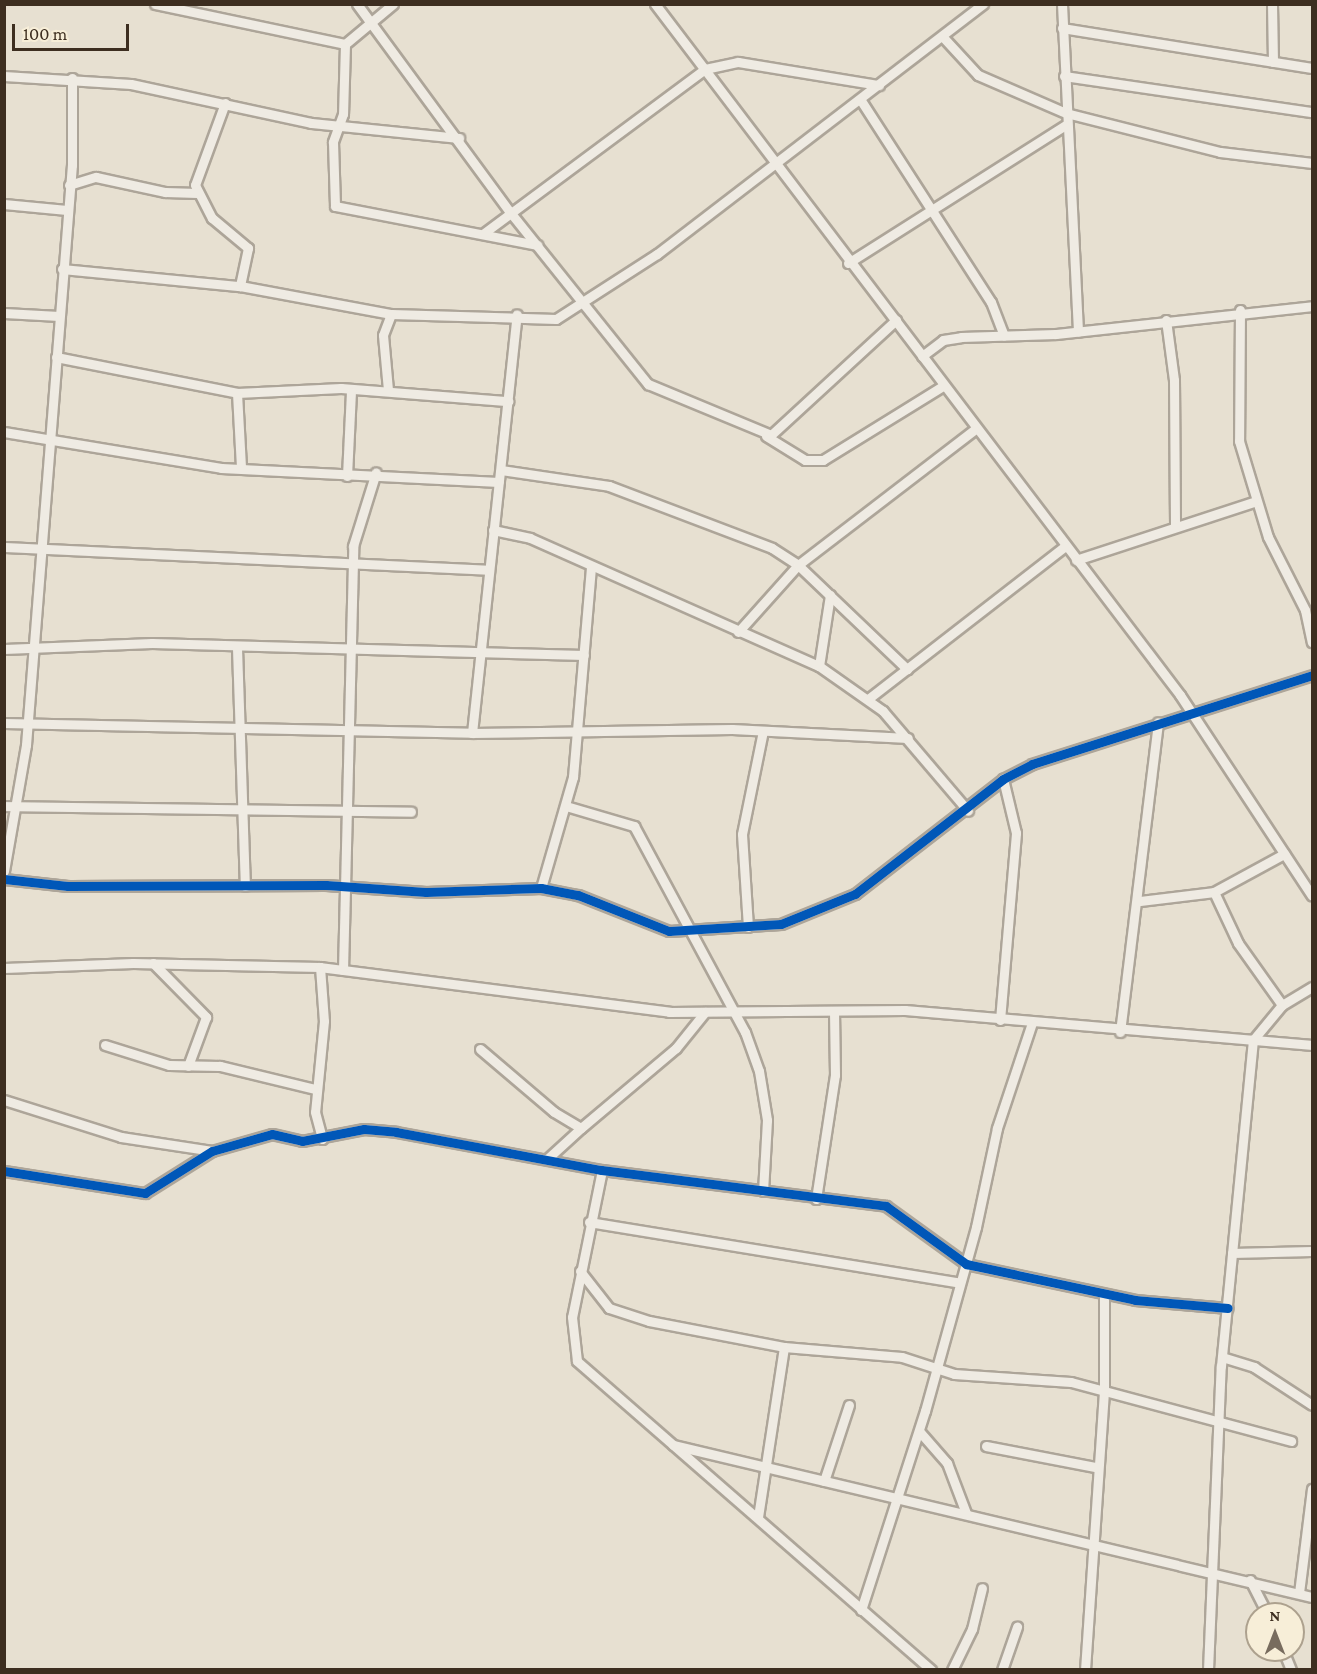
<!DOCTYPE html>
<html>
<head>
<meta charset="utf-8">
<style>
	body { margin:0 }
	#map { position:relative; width:1317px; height:1674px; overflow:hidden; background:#e7e0d1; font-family:"Crimson Pro",serif }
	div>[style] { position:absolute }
	.roads { filter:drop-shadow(2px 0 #ada599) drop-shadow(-2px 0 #ada599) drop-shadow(0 2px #ada599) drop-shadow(0 -2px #ada599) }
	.street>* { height:9px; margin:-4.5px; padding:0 4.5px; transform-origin:4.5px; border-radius:4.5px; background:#efebe3 }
	.cycleway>* { height:9px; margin:-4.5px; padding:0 4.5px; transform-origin:4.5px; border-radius:4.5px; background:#0057b8 }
	span { translate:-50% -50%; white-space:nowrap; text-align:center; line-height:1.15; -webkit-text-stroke:5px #f7eed8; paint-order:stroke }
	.frame { position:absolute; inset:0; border:6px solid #3d2e20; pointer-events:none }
	.north { position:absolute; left:1245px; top:1602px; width:60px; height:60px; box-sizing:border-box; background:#f7eed8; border:2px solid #ada18e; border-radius:50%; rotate:0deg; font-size:16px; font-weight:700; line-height:24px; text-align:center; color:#3d2e20 }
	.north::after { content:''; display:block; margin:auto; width:21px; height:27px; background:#786c5e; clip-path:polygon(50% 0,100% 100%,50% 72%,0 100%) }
	.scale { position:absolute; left:12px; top:24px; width:117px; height:27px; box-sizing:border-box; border:3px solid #3d2e20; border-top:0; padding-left:8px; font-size:18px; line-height:21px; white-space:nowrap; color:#3d2e20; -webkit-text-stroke:4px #f7eed8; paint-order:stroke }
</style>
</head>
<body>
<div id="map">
	<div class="roads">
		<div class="street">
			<div style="left:155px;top:4px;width:194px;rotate:11.9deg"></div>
			<div style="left:357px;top:4px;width:258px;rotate:53.7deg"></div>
			<div style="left:510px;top:212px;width:221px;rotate:51.3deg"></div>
			<div style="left:648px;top:384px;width:133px;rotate:22.5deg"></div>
			<div style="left:771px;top:435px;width:170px;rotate:-42.6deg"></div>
			<div style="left:393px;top:4px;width:62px;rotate:140.2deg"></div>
			<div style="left:345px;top:44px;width:70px;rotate:91.6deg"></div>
			<div style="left:343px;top:114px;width:30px;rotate:110deg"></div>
			<div style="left:333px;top:142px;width:64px;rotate:88.2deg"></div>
			<div style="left:335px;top:206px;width:206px;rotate:10.9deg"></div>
			<div style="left:655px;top:4px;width:868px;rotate:52.77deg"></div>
			<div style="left:1180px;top:695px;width:240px;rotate:56.7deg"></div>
			<div style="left:1062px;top:4px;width:328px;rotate:87.2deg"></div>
			<div style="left:1272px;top:4px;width:58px;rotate:89deg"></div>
			<div style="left:1062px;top:28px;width:253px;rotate:9.1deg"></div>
			<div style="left:942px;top:36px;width:53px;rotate:47.3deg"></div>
			<div style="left:978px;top:75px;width:96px;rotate:23.4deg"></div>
			<div style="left:1066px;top:113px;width:159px;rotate:14.2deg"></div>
			<div style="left:1220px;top:152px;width:93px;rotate:6.8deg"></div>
			<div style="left:4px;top:76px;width:127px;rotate:3.6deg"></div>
			<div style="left:131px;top:84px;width:184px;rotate:12.2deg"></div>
			<div style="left:311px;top:123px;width:149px;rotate:5.8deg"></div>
			<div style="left:1064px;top:76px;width:251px;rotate:8.3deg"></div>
			<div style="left:860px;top:99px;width:242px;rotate:57.2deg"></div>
			<div style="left:991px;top:302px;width:36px;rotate:69deg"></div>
			<div style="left:225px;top:103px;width:87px;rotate:110.1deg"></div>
			<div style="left:195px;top:185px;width:37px;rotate:63deg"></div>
			<div style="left:212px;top:218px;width:47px;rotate:39.8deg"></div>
			<div style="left:248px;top:248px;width:39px;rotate:102deg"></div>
			<div style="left:69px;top:185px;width:28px;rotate:-17deg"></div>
			<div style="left:96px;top:177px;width:71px;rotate:12.3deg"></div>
			<div style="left:165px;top:192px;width:32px;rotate:2deg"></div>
			<div style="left:4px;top:204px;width:63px;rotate:5.4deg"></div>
			<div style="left:484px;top:233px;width:275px;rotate:-36.6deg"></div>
			<div style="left:705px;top:69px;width:34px;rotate:-12deg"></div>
			<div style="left:738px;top:62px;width:143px;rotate:9.3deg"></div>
			<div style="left:848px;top:263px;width:259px;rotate:-32.4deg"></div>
			<div style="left:62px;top:269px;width:179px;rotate:5.5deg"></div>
			<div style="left:240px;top:286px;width:154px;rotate:10.5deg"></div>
			<div style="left:391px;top:314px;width:165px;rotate:1.7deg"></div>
			<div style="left:556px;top:319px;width:120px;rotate:-32.8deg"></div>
			<div style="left:657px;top:254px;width:411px;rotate:-37.5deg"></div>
			<div style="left:1240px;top:310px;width:131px;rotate:90.4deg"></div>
			<div style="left:1239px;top:441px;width:100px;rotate:73.2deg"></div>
			<div style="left:1268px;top:537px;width:82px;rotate:63.1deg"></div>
			<div style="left:1305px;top:610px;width:33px;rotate:78deg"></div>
			<div style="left:4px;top:313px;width:55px;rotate:3.1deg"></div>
			<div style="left:1166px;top:320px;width:61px;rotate:82.4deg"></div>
			<div style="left:1174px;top:380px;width:147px;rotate:89.6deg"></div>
			<div style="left:922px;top:356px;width:26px;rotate:-37deg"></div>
			<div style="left:943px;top:340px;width:18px;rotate:-9deg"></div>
			<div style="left:961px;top:337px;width:95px;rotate:-1.8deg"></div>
			<div style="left:1056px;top:334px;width:258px;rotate:-6.2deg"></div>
			<div style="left:56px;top:357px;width:185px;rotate:11.2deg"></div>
			<div style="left:237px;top:393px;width:104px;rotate:-2.8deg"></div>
			<div style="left:341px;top:388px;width:168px;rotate:4.5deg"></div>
			<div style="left:388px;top:390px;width:55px;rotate:-95.2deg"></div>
			<div style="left:383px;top:335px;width:22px;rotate:-69deg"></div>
			<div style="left:237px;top:393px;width:75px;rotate:86.9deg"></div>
			<div style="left:4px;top:432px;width:220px;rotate:9.4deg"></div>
			<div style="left:221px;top:468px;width:278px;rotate:2.9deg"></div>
			<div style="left:766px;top:436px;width:46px;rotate:31.6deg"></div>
			<div style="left:805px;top:460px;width:18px"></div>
			<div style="left:823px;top:460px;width:141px;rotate:-31.7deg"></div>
			<div style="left:501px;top:470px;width:109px;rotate:8.4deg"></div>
			<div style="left:609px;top:486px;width:174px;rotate:20.8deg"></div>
			<div style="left:772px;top:548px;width:31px;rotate:33deg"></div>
			<div style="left:798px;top:565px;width:151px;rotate:43.7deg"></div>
			<div style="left:347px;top:476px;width:84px;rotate:-87.3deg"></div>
			<div style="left:493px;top:530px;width:38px;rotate:12deg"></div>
			<div style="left:530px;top:538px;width:316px;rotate:23.9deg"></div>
			<div style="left:819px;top:666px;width:78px;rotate:35.1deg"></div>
			<div style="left:883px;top:711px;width:131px;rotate:49.6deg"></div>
			<div style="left:4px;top:547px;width:485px;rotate:2.7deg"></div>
			<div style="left:1076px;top:560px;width:189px;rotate:-18.1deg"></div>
			<div style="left:738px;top:632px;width:90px;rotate:-48.2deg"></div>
			<div style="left:798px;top:565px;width:222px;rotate:-37.5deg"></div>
			<div style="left:237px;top:648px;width:238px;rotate:88.1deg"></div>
			<div style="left:4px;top:649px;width:148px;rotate:-2.3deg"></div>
			<div style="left:152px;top:643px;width:432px;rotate:1.6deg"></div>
			<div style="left:819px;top:666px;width:72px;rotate:-81.2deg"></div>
			<div style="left:868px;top:699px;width:249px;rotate:-37.8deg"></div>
			<div style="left:4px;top:723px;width:468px;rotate:1.2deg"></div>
			<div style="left:472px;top:733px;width:260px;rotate:-0.9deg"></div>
			<div style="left:732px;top:729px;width:176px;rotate:2.9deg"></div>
			<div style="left:472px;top:733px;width:421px;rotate:-83.9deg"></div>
			<div style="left:4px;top:806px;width:407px;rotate:0.8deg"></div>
			<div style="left:566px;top:806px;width:71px;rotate:16.4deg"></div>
			<div style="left:634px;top:826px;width:234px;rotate:61.7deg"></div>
			<div style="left:745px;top:1032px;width:41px;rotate:70.3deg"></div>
			<div style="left:759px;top:1071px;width:50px;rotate:80.7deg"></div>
			<div style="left:767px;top:1120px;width:71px;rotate:93.2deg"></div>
			<div style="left:4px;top:871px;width:128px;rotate:-80.1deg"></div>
			<div style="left:26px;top:745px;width:582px;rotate:-85.47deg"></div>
			<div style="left:72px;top:165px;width:87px;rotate:-90deg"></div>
			<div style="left:4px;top:879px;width:64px;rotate:6.2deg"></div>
			<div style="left:68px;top:886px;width:258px;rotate:-0.2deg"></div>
			<div style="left:326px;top:885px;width:100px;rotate:4deg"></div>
			<div style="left:426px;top:892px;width:115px;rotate:-2deg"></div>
			<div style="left:541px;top:888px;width:38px;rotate:11deg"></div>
			<div style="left:578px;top:895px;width:98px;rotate:21.6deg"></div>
			<div style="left:669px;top:931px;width:112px;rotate:-3.6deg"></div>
			<div style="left:781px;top:924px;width:80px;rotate:-22.1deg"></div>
			<div style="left:855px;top:894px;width:187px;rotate:-37.8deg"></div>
			<div style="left:1003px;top:779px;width:33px;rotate:-27deg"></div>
			<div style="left:1032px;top:764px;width:294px;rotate:-17.6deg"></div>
			<div style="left:541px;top:888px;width:116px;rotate:-73.9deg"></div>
			<div style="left:573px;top:777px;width:211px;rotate:-85.1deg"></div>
			<div style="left:1140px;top:901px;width:75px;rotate:-6.9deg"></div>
			<div style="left:1214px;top:892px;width:80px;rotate:-28.5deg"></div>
			<div style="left:748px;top:927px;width:93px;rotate:-93.7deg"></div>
			<div style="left:742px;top:834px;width:105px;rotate:-78.5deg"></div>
			<div style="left:153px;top:963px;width:76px;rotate:45.5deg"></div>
			<div style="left:206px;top:1017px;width:52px;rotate:110.2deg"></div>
			<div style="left:320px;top:967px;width:54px;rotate:85.8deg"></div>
			<div style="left:324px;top:1021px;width:91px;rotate:95.6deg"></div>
			<div style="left:315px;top:1112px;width:28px;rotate:75deg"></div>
			<div style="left:4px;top:968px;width:129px;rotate:-2.2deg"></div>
			<div style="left:133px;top:963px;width:187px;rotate:1.2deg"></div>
			<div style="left:320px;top:967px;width:352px;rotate:7.3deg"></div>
			<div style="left:669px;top:1012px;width:236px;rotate:-0.5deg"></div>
			<div style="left:905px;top:1010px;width:409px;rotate:4.9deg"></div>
			<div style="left:343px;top:970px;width:424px;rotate:-88.6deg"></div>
			<div style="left:353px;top:546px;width:77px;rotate:-72.7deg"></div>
			<div style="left:1282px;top:1005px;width:35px;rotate:-31deg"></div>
			<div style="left:1000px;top:1020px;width:188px;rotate:-85.1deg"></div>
			<div style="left:1016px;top:833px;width:56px;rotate:-103.5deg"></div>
			<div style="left:1120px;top:1032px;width:312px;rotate:-83deg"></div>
			<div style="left:105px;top:1045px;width:67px;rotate:17.4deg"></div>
			<div style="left:169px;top:1065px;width:51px;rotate:1.1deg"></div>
			<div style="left:220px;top:1066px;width:98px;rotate:13.6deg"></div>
			<div style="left:480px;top:1049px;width:97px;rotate:40.4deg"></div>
			<div style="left:554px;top:1112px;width:31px;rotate:31deg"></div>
			<div style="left:581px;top:1128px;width:46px;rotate:137.6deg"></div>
			<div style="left:4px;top:1100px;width:123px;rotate:17.5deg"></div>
			<div style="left:121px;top:1137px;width:92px;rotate:8.7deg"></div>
			<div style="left:581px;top:1128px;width:124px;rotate:-40.1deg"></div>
			<div style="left:676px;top:1048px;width:46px;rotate:-51.1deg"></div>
			<div style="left:602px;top:1170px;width:150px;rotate:101.5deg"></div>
			<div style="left:572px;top:1317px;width:44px;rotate:83.5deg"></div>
			<div style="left:577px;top:1361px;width:470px;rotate:41.1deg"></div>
			<div style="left:4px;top:1171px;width:143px;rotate:8.9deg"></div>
			<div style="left:145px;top:1193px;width:79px;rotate:-32.1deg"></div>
			<div style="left:212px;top:1151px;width:62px;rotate:-15.8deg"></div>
			<div style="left:272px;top:1134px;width:31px;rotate:13deg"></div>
			<div style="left:302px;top:1141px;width:63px;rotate:-11deg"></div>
			<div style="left:364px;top:1129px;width:32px;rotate:5deg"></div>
			<div style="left:396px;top:1132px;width:209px;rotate:10.5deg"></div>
			<div style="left:602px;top:1170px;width:286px;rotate:7.2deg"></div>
			<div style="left:886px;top:1206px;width:99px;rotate:35.9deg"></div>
			<div style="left:966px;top:1264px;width:173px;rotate:12deg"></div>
			<div style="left:1135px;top:1300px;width:93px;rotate:4.9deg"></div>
			<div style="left:816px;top:1199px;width:125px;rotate:-81.3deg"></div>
			<div style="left:835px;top:1075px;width:64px;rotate:-90.9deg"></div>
			<div style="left:589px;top:1222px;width:376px;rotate:9.3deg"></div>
			<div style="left:1232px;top:1253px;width:80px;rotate:-1.4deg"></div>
			<div style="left:580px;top:1271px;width:47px;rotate:51.9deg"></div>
			<div style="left:609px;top:1308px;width:42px;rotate:18deg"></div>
			<div style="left:649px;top:1321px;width:137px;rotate:10.9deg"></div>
			<div style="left:784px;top:1347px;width:118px;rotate:4.8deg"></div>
			<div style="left:902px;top:1357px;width:55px;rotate:18.1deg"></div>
			<div style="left:954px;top:1374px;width:117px;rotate:3.9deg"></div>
			<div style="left:1071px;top:1382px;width:228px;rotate:15deg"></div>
			<div style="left:1222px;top:1357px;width:34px;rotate:17deg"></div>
			<div style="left:1254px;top:1367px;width:69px;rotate:33.2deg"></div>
			<div style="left:919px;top:1431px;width:43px;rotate:48.8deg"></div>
			<div style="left:947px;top:1463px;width:53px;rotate:69.2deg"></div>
			<div style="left:673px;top:1445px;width:657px;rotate:13.38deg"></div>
			<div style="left:986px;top:1446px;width:111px;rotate:10.9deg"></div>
			<div style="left:824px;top:1481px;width:80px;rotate:-71.8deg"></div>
			<div style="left:758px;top:1517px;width:172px;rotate:-81.3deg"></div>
			<div style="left:1250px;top:1580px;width:38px;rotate:63deg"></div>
			<div style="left:1299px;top:1593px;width:105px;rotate:-82.9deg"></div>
			<div style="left:861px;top:1610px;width:209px;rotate:-72.2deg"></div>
			<div style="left:925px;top:1411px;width:191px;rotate:-74.5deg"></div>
			<div style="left:976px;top:1227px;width:101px;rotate:-78deg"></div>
			<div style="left:997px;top:1128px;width:111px;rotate:-71.6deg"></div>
			<div style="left:1283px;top:1650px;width:22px;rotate:68deg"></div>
			<div style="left:952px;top:1670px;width:46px;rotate:-64deg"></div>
			<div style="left:972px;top:1629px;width:42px;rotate:-76.3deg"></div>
			<div style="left:1002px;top:1670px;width:46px;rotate:-70.8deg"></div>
			<div style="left:1085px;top:1670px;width:280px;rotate:-86.1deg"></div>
			<div style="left:1104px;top:1391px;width:97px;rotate:-90deg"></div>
			<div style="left:1208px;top:1670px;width:304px;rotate:-87.6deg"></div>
			<div style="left:1221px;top:1366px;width:328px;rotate:-84.4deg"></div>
			<div style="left:1253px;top:1040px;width:45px;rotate:-50.4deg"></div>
			<div style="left:1282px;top:1005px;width:76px;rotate:-125.4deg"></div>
			<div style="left:1238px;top:943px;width:56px;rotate:-115.2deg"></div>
		</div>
	</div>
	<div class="cycleway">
		<div style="left:4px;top:879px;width:64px;rotate:6.2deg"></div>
		<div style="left:68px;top:886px;width:258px;rotate:-0.2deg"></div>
		<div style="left:326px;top:885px;width:100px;rotate:4deg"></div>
		<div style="left:426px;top:892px;width:115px;rotate:-2deg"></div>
		<div style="left:541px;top:888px;width:38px;rotate:11deg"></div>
		<div style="left:578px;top:895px;width:98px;rotate:21.6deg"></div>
		<div style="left:669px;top:931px;width:112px;rotate:-3.6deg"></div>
		<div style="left:781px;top:924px;width:80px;rotate:-22.1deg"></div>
		<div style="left:855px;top:894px;width:187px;rotate:-37.8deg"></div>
		<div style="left:1003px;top:779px;width:33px;rotate:-27deg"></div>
		<div style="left:1032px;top:764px;width:294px;rotate:-17.6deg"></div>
		<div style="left:4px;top:1171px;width:143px;rotate:8.9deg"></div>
		<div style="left:145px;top:1193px;width:79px;rotate:-32.1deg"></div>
		<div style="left:212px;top:1151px;width:62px;rotate:-15.8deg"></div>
		<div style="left:272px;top:1134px;width:31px;rotate:13deg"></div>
		<div style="left:302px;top:1141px;width:63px;rotate:-11deg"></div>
		<div style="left:364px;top:1129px;width:32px;rotate:5deg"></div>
		<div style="left:396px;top:1132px;width:209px;rotate:10.5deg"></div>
		<div style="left:602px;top:1170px;width:286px;rotate:7.2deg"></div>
		<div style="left:886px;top:1206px;width:99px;rotate:35.9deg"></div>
		<div style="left:966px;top:1264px;width:173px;rotate:12deg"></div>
		<div style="left:1135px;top:1300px;width:93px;rotate:4.9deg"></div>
	</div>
	<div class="frame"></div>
	<div class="north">N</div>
	<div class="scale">100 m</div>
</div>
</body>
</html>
